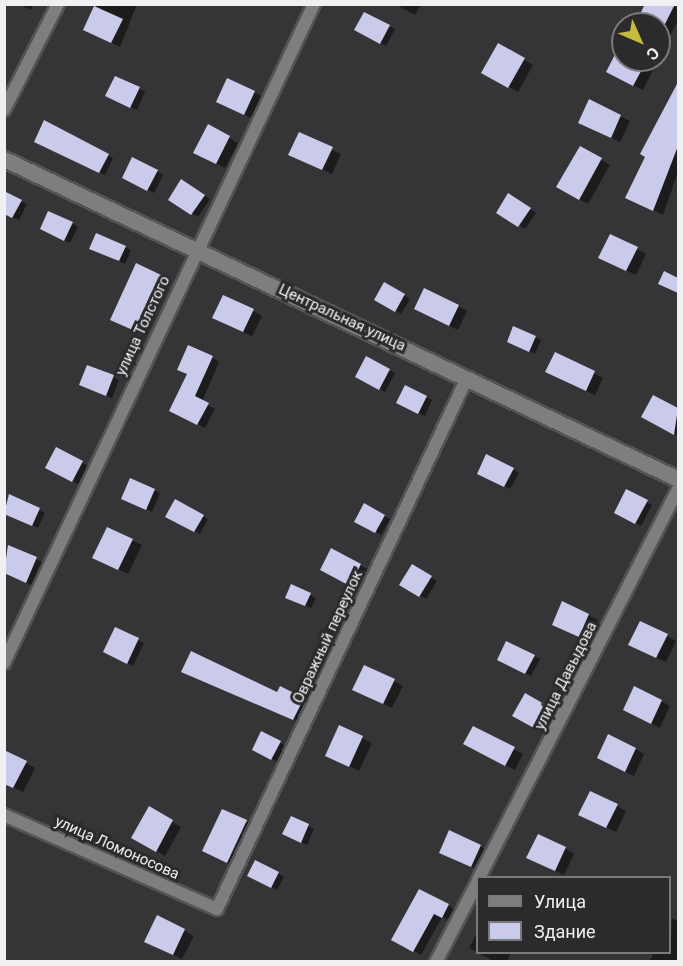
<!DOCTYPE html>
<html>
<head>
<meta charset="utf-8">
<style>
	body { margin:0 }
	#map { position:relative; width:683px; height:966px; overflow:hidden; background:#353538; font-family:Roboto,sans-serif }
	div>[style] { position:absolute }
	.shadow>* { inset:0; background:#0007 }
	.building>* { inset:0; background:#cacaea }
	.roads { filter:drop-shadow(2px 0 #545456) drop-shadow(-2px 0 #545456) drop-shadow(0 2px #545456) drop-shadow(0 -2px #545456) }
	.minor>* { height:12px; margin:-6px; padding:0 6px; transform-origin:6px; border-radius:6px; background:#7e7e81 }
	.tertiary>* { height:15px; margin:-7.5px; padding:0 7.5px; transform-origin:7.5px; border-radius:7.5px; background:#7e7e81 }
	span { translate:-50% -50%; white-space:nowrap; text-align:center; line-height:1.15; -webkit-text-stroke:6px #2b2b2e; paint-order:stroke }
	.street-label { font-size:15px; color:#f0f0f2 }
	.frame { position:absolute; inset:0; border:6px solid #f0f0f2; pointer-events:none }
	.legend { position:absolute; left:476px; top:876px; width:195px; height:78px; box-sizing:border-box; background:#2b2b2e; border:2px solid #7a7a7c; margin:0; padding:8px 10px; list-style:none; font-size:18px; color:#f0f0f2 }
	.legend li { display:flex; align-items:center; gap:12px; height:30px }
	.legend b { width:30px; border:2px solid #7a7a7c }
	.north { position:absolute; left:611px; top:12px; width:60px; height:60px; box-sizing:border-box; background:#2b2b2e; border:2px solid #7a7a7c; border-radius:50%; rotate:135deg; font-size:16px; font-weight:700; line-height:24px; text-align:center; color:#f0f0f2 }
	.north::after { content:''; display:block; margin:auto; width:21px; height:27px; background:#c5bc3d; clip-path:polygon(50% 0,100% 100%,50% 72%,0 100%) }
</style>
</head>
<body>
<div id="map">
	<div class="shadow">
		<div style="clip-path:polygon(18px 4px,33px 4px,31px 10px)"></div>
		<div style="clip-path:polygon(97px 4px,137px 4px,120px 47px,85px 29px)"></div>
		<div style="clip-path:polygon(395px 4px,421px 4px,415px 15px)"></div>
		<div style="clip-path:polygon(646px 4px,678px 7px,678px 20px,659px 58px,659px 24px,635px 24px)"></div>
		<div style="clip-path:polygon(364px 14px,395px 29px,386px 46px,356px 30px)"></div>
		<div style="clip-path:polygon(498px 45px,533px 65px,518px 92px,483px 72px)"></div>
		<div style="clip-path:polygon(623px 45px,623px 60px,658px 60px,643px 90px,617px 77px)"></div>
		<div style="clip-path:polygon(228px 80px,264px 97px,253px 119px,227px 106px)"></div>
		<div style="clip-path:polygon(139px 88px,145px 92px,137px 110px,113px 99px)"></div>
		<div style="clip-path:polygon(675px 93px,678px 172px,663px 215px,636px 202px)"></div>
		<div style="clip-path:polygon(589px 101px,630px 121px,620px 142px,589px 127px)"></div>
		<div style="clip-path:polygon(45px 122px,113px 158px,105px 175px,41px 145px)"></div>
		<div style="clip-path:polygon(208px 126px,238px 143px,225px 168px,204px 157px)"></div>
		<div style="clip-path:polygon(299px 134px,341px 154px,332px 174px,299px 159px)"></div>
		<div style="clip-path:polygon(580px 148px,610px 165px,588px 204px,558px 187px)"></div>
		<div style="clip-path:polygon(157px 171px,163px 175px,154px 193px,129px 181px)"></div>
		<div style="clip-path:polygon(188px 184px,210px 199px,198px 217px,170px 199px)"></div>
		<div style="clip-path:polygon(4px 193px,27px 204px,19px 220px,4px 213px)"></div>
		<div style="clip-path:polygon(509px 195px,536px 213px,525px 229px,498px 212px)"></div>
		<div style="clip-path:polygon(72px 223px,78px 227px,70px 243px,47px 232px)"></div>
		<div style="clip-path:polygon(125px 247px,131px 250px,125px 264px,97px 251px)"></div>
		<div style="clip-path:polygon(637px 249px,646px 254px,636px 275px,609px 263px)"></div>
		<div style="clip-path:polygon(136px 265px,169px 282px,145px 335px,120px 324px)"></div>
		<div style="clip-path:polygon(384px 284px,410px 299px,401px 314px,376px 299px)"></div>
		<div style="clip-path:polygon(458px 306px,467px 311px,458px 330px,425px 314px)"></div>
		<div style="clip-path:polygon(253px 311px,262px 316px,252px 336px,223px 323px)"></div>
		<div style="clip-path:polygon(535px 337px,541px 340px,535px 354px,514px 344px)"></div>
		<div style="clip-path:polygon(555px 354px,603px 378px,595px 395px,556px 377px)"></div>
		<div style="clip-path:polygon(212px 357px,219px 362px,202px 402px,215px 409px,205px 428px,178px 414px)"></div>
		<div style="clip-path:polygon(367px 358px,395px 373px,385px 392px,357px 376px)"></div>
		<div style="clip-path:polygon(113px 377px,119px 380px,112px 398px,87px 387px)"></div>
		<div style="clip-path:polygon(426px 397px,432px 400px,425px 416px,404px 406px)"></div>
		<div style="clip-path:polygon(653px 397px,678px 410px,678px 436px,652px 422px)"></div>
		<div style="clip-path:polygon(57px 449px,88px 466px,78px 484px,47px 467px)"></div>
		<div style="clip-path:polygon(513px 469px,519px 473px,510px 489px,484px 476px)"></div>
		<div style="clip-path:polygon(154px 490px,160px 493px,152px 512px,129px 501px)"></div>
		<div style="clip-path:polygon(627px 491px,652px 505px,641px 526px,616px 512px)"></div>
		<div style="clip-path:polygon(10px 496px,45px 513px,38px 528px,4px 513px)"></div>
		<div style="clip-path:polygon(176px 501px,208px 519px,200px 534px,167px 516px)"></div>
		<div style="clip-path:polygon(364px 505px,390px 519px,381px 535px,356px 521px)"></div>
		<div style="clip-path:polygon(108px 529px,142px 545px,128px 574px,103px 562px)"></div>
		<div style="clip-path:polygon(9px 546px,46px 564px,36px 587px,4px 573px)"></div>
		<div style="clip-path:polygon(360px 565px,369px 570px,360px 589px,331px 575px)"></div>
		<div style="clip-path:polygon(412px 566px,437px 581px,426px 599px,401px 584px)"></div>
		<div style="clip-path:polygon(310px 595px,316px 598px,311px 608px,293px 600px)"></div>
		<div style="clip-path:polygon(563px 603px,598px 620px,588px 641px,563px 629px)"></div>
		<div style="clip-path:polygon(116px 629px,144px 643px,133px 666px,111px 655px)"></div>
		<div style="clip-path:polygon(667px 636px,676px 641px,666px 662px,639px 650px)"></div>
		<div style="clip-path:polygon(534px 656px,540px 659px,531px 676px,504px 663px)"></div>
		<div style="clip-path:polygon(190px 676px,278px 694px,281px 688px,311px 704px,301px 723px)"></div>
		<div style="clip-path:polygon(394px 681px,403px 686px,392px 708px,363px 694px)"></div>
		<div style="clip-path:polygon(525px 695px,551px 709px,540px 730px,514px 715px)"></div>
		<div style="clip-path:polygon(661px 701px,670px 706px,660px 728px,634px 715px)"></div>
		<div style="clip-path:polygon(340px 727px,372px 743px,359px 771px,336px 760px)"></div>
		<div style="clip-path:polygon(473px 728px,523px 754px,515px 770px,474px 749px)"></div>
		<div style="clip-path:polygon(262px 733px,286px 746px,278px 762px,259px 753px)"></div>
		<div style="clip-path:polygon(635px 749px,644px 754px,634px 776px,607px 763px)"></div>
		<div style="clip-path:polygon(26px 763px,35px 768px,23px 792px,4px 783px)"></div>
		<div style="clip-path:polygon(617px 806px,626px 811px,616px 832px,589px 819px)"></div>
		<div style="clip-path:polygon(149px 809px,181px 827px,165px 856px,133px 837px)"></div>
		<div style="clip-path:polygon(223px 811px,255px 827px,236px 867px,213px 856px)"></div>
		<div style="clip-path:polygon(292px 818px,314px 829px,307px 845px,290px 837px)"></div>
		<div style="clip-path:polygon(480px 846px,489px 852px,480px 871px,450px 857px)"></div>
		<div style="clip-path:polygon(565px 848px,574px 854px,564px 875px,537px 862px)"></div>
		<div style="clip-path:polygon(278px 873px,284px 877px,277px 890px,255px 879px)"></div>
		<div style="clip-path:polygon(448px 905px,456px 910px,450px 921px,442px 917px,421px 955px,393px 939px)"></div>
		<div style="clip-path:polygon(158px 917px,194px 936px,182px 959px,155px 946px)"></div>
		<div style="clip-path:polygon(672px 918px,678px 921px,678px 962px,649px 962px,654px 952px,670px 952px)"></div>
		<div style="clip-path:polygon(478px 931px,478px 952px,511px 952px,507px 962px,496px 962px,478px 953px,469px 948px)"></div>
	</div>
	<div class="building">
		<div style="clip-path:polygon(645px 4px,675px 4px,665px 24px,638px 18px)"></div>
		<div style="clip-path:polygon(94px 6px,123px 19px,111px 43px,83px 30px)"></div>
		<div style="clip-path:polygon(364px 12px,390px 25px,380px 44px,354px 30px)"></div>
		<div style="clip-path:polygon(623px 39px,623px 60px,647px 60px,633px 86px,606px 72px)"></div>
		<div style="clip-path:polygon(498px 43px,525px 58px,508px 88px,481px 73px)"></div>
		<div style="clip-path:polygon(115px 76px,140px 87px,130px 108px,105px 96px)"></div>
		<div style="clip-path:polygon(227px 78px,255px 91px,244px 115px,216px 102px)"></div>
		<div style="clip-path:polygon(678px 82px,678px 146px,653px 211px,625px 198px,645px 157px,640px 154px)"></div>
		<div style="clip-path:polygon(589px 99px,621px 115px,611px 138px,578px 123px)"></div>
		<div style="clip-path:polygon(44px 120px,109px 154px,99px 173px,34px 142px)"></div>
		<div style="clip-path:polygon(208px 124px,230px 136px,216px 164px,193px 153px)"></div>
		<div style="clip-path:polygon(299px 132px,333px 147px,322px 170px,288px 155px)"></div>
		<div style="clip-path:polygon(580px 146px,602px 158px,579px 200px,556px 187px)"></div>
		<div style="clip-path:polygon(132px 157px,158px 170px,147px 191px,122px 178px)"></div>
		<div style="clip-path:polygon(181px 179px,205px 195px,191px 215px,168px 200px)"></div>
		<div style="clip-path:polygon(4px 191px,22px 200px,12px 218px,4px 214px)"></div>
		<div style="clip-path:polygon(508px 193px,531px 208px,518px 227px,496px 213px)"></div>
		<div style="clip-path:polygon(48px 211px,73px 222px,64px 241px,40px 229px)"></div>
		<div style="clip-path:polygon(96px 233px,126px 246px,119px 261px,89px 249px)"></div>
		<div style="clip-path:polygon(610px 234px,638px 247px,626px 271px,598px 258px)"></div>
		<div style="clip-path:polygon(136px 263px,161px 275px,135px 331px,110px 320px)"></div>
		<div style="clip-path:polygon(664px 271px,678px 278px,678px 293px,658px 284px)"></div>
		<div style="clip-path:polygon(384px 282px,405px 294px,395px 312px,374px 300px)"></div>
		<div style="clip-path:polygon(424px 288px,459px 305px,449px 326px,414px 309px)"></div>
		<div style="clip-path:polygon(223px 295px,254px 309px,243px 332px,212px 318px)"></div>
		<div style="clip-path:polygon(513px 326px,536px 336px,529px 352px,507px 342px)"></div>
		<div style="clip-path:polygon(188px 345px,213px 356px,195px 396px,209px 403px,197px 425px,169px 411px,187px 374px,177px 370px)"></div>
		<div style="clip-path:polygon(555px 352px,595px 371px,586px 391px,545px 372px)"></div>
		<div style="clip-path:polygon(366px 356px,390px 369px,379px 390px,355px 377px)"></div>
		<div style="clip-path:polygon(87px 365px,114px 375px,106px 396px,79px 385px)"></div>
		<div style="clip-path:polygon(405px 385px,427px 396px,418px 414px,396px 403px)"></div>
		<div style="clip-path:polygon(653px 395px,678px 408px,674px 435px,641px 417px)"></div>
		<div style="clip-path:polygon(56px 447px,83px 461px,72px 482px,45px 468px)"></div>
		<div style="clip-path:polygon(486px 454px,514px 468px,504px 487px,477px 474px)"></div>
		<div style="clip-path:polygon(130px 478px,155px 489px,146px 510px,121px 499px)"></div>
		<div style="clip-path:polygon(626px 489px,648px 500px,635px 524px,614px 513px)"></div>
		<div style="clip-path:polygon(9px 494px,40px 508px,32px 526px,4px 514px)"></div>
		<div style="clip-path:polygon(175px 499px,204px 515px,194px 532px,165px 517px)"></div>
		<div style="clip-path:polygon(364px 503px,385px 515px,375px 533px,354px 522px)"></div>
		<div style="clip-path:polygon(107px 527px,133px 539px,118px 570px,92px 558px)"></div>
		<div style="clip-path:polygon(8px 545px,37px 557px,26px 583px,4px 573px)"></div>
		<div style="clip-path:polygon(331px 548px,361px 564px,350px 586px,320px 570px)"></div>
		<div style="clip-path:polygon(412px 564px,432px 576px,419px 597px,399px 585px)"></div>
		<div style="clip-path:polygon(291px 584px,311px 593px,305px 606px,285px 598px)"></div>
		<div style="clip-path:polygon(562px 601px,589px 614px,579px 637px,552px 625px)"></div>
		<div style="clip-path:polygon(640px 621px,668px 634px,656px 658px,628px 645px)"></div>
		<div style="clip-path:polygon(115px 627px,139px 638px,127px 664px,103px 652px)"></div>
		<div style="clip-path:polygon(506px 641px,535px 655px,525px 674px,497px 660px)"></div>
		<div style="clip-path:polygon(191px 651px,277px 692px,280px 686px,304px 698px,293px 720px,181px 672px)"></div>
		<div style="clip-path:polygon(364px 665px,395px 679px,383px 704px,352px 690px)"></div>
		<div style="clip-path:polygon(634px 686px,662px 700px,651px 724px,623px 710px)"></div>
		<div style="clip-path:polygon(525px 693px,546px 705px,534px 728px,512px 716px)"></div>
		<div style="clip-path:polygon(339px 725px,363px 736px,349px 767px,325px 756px)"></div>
		<div style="clip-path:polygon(473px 726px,515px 747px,505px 766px,463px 744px)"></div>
		<div style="clip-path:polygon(261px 731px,281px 741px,271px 760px,252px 750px)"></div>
		<div style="clip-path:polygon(608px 734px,636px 748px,625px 772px,597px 758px)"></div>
		<div style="clip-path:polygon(4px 750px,27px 761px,13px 788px,4px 784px)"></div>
		<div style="clip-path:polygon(590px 791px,618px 804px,606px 828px,578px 815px)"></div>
		<div style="clip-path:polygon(149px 806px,173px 820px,156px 852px,131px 838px)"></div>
		<div style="clip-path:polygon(222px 809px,247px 820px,227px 863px,202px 851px)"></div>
		<div style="clip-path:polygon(291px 816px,309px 824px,301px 843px,282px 834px)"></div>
		<div style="clip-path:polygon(449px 830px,481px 845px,471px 867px,439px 853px)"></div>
		<div style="clip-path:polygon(538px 834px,566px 847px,555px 871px,526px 858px)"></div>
		<div style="clip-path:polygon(255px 860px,279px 872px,271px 888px,247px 876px)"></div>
		<div style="clip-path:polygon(419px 889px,449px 904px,442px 918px,434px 914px,413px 952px,391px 940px)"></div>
		<div style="clip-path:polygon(157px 915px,185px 929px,173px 955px,144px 942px)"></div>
	</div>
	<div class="roads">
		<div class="minor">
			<div style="left:4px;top:110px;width:119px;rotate:-63deg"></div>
			<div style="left:4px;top:663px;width:728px;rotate:-64.81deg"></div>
			<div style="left:4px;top:815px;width:233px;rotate:23.8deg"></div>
			<div style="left:217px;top:909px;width:587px;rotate:-64.79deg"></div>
			<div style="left:479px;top:878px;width:437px;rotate:-62.9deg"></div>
			<div style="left:436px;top:962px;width:91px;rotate:-62.6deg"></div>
		</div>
		<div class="tertiary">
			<div style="left:4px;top:159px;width:746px;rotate:25.4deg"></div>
		</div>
	</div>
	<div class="street-label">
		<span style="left:342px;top:318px;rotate:25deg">Центральная улица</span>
		<span style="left:143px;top:326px;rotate:-65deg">улица Толстого</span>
		<span style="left:328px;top:637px;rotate:-65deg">Овражный переулок</span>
		<span style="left:566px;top:676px;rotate:-63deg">улица Давыдова</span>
		<span style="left:117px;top:848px;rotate:24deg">улица Ломоносова</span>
	</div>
	<div class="frame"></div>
	<ul class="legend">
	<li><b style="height:8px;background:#7e7e81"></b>Улица</li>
	<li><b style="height:16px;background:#cacaea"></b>Здание</li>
	</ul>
	<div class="north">С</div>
</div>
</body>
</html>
